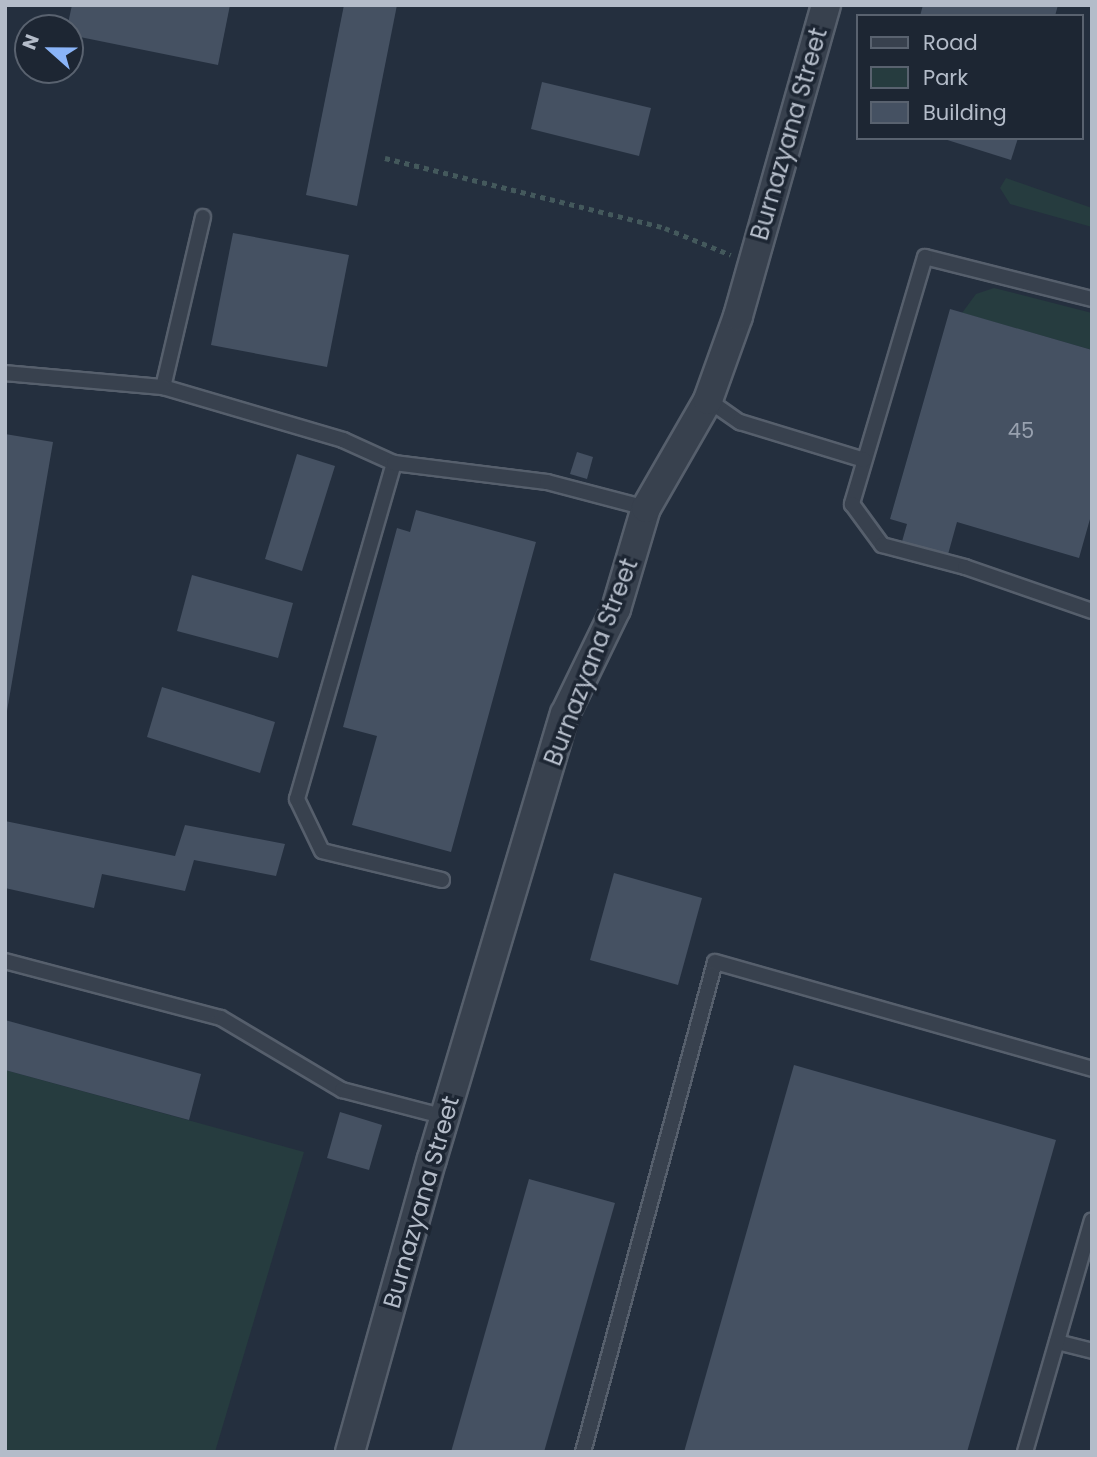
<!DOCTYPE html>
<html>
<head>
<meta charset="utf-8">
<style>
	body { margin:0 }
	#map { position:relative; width:1097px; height:1457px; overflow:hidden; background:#242f3e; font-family:Poppins,sans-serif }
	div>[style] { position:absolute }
	.green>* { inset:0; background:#263c3f }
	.building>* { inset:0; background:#455162 }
	.path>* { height:4.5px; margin-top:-2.25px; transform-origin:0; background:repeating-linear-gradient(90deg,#44595c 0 5px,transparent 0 10px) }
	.roads { filter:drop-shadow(2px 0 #565f6c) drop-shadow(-2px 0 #565f6c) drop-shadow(0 2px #565f6c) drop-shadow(0 -2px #565f6c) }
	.service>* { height:14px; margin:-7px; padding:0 7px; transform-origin:7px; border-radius:7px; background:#38414e }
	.minor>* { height:28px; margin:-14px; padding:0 14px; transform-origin:14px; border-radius:14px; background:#38414e }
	span { translate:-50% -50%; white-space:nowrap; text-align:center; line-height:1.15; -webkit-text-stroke:7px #1d2633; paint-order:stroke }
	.number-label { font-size:21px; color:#98a1af }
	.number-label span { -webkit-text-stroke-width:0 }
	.street-label { font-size:24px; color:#b4bcc9 }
	.frame { position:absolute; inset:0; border:7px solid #b4bcc9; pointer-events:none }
	.legend { position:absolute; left:856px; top:14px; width:228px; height:126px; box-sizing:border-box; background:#1d2633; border:2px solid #59626f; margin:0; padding:9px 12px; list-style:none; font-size:21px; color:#b4bcc9 }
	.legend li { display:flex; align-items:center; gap:14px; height:35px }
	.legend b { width:35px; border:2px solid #59626f }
	.north { position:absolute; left:14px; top:14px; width:70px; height:70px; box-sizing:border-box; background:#1d2633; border:2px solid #59626f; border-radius:50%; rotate:291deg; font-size:19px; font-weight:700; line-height:28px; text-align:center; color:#b4bcc9 }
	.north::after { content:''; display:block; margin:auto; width:24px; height:32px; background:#8ab4f8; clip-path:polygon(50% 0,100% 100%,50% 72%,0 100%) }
</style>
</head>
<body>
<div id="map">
	<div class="green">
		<div style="clip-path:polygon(1006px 178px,1092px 208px,1092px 227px,1010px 204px,1000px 188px)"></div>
		<div style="clip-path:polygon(994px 288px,1092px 313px,1092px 350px,962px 313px,976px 294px)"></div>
		<div style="clip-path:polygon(5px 1070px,304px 1152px,215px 1452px,5px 1452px)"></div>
	</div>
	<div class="building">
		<div style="clip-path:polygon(72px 5px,230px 5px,218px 65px,70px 35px,67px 28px)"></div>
		<div style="clip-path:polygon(344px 5px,397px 5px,357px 206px,306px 195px)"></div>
		<div style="clip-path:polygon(923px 5px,1058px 5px,1055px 16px,920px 16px)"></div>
		<div style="clip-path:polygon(542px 82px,651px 108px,639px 156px,531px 129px)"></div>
		<div style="clip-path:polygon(941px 138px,1018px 138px,1011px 160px)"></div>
		<div style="clip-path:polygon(233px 233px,349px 255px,327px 367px,211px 345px)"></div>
		<div style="clip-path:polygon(950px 309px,1092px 350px,1092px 512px,1079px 558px,957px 522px,947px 558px,901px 545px,907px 524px,890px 519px)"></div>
		<div style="clip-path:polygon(5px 434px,53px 442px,7px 711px,5px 710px)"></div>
		<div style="clip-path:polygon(577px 452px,593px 457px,587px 479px,570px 474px)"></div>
		<div style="clip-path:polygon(297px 454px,335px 466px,302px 571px,265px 559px)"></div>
		<div style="clip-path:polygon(416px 510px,536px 542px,451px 852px,352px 825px,377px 736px,343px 727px,397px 528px,410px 532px)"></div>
		<div style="clip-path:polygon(192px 575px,293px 603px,278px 658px,177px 631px)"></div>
		<div style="clip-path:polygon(162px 687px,275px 722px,260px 773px,147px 737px)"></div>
		<div style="clip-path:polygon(5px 821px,175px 856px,185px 825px,285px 844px,276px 876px,194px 860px,185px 891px,102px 874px,94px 908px,5px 888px)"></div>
		<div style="clip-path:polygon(614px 873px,702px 898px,678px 985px,590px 960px)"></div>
		<div style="clip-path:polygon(5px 1020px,201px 1074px,189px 1120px,5px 1070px)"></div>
		<div style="clip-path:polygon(794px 1065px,1056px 1140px,967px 1452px,684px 1452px)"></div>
		<div style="clip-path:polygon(340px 1112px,382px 1125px,369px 1170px,327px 1158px)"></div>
		<div style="clip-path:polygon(529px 1179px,615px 1203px,544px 1452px,451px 1452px)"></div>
	</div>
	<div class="path">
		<div style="left:385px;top:158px;width:289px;rotate:14deg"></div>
		<div style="left:665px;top:228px;width:71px;rotate:22.2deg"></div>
	</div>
	<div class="roads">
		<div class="service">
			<div style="left:203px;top:217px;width:175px;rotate:103.2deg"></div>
			<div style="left:163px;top:387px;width:188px;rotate:16.4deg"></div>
			<div style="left:343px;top:440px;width:56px;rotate:24.3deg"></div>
			<div style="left:1092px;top:299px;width:172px;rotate:-165.9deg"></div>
			<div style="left:925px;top:257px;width:258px;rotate:106.5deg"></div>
			<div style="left:852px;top:504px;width:51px;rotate:53.8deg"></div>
			<div style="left:882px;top:545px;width:86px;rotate:14.8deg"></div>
			<div style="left:965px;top:567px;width:134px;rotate:19.1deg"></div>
			<div style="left:5px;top:373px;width:159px;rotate:5.1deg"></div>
			<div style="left:708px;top:400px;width:39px;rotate:35deg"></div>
			<div style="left:740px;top:422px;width:130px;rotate:17deg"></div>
			<div style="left:442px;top:880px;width:123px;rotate:-166.4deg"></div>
			<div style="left:322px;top:851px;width:58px;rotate:-115.7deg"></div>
			<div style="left:297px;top:799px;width:350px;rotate:-73.9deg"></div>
			<div style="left:394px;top:463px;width:154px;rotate:7.1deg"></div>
			<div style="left:547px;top:482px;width:102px;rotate:14.7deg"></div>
			<div style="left:5px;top:961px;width:223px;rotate:14.8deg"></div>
			<div style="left:221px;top:1018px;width:141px;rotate:30.8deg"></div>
			<div style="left:342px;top:1090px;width:107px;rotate:14.6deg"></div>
			<div style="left:1057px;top:1342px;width:36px;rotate:14deg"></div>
			<div style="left:583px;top:1452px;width:507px;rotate:-74.92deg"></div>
			<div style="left:715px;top:962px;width:392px;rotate:15.8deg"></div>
			<div style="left:1025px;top:1452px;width:241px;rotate:-73.9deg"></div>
		</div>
		<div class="minor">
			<div style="left:350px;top:1452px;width:304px;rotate:-74.4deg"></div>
			<div style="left:432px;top:1159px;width:464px;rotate:-73.4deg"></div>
			<div style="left:565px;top:714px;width:117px;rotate:-64.1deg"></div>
			<div style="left:616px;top:609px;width:105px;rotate:-73.5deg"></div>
			<div style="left:646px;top:508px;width:125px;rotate:-60.1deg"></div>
			<div style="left:708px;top:400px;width:89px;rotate:-70.3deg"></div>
			<div style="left:738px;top:316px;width:323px;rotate:-74.2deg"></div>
		</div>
	</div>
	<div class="number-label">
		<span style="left:1021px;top:431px">45</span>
	</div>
	<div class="street-label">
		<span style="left:789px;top:134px;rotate:-74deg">Burnazyana Street</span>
		<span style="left:591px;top:662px;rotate:-69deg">Burnazyana Street</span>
		<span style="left:421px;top:1202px;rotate:-74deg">Burnazyana Street</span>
	</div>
	<div class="frame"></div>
	<ul class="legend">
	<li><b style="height:9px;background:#38414e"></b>Road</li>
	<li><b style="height:19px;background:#263c3f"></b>Park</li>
	<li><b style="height:19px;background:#455162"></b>Building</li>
	</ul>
	<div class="north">N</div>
</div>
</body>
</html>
